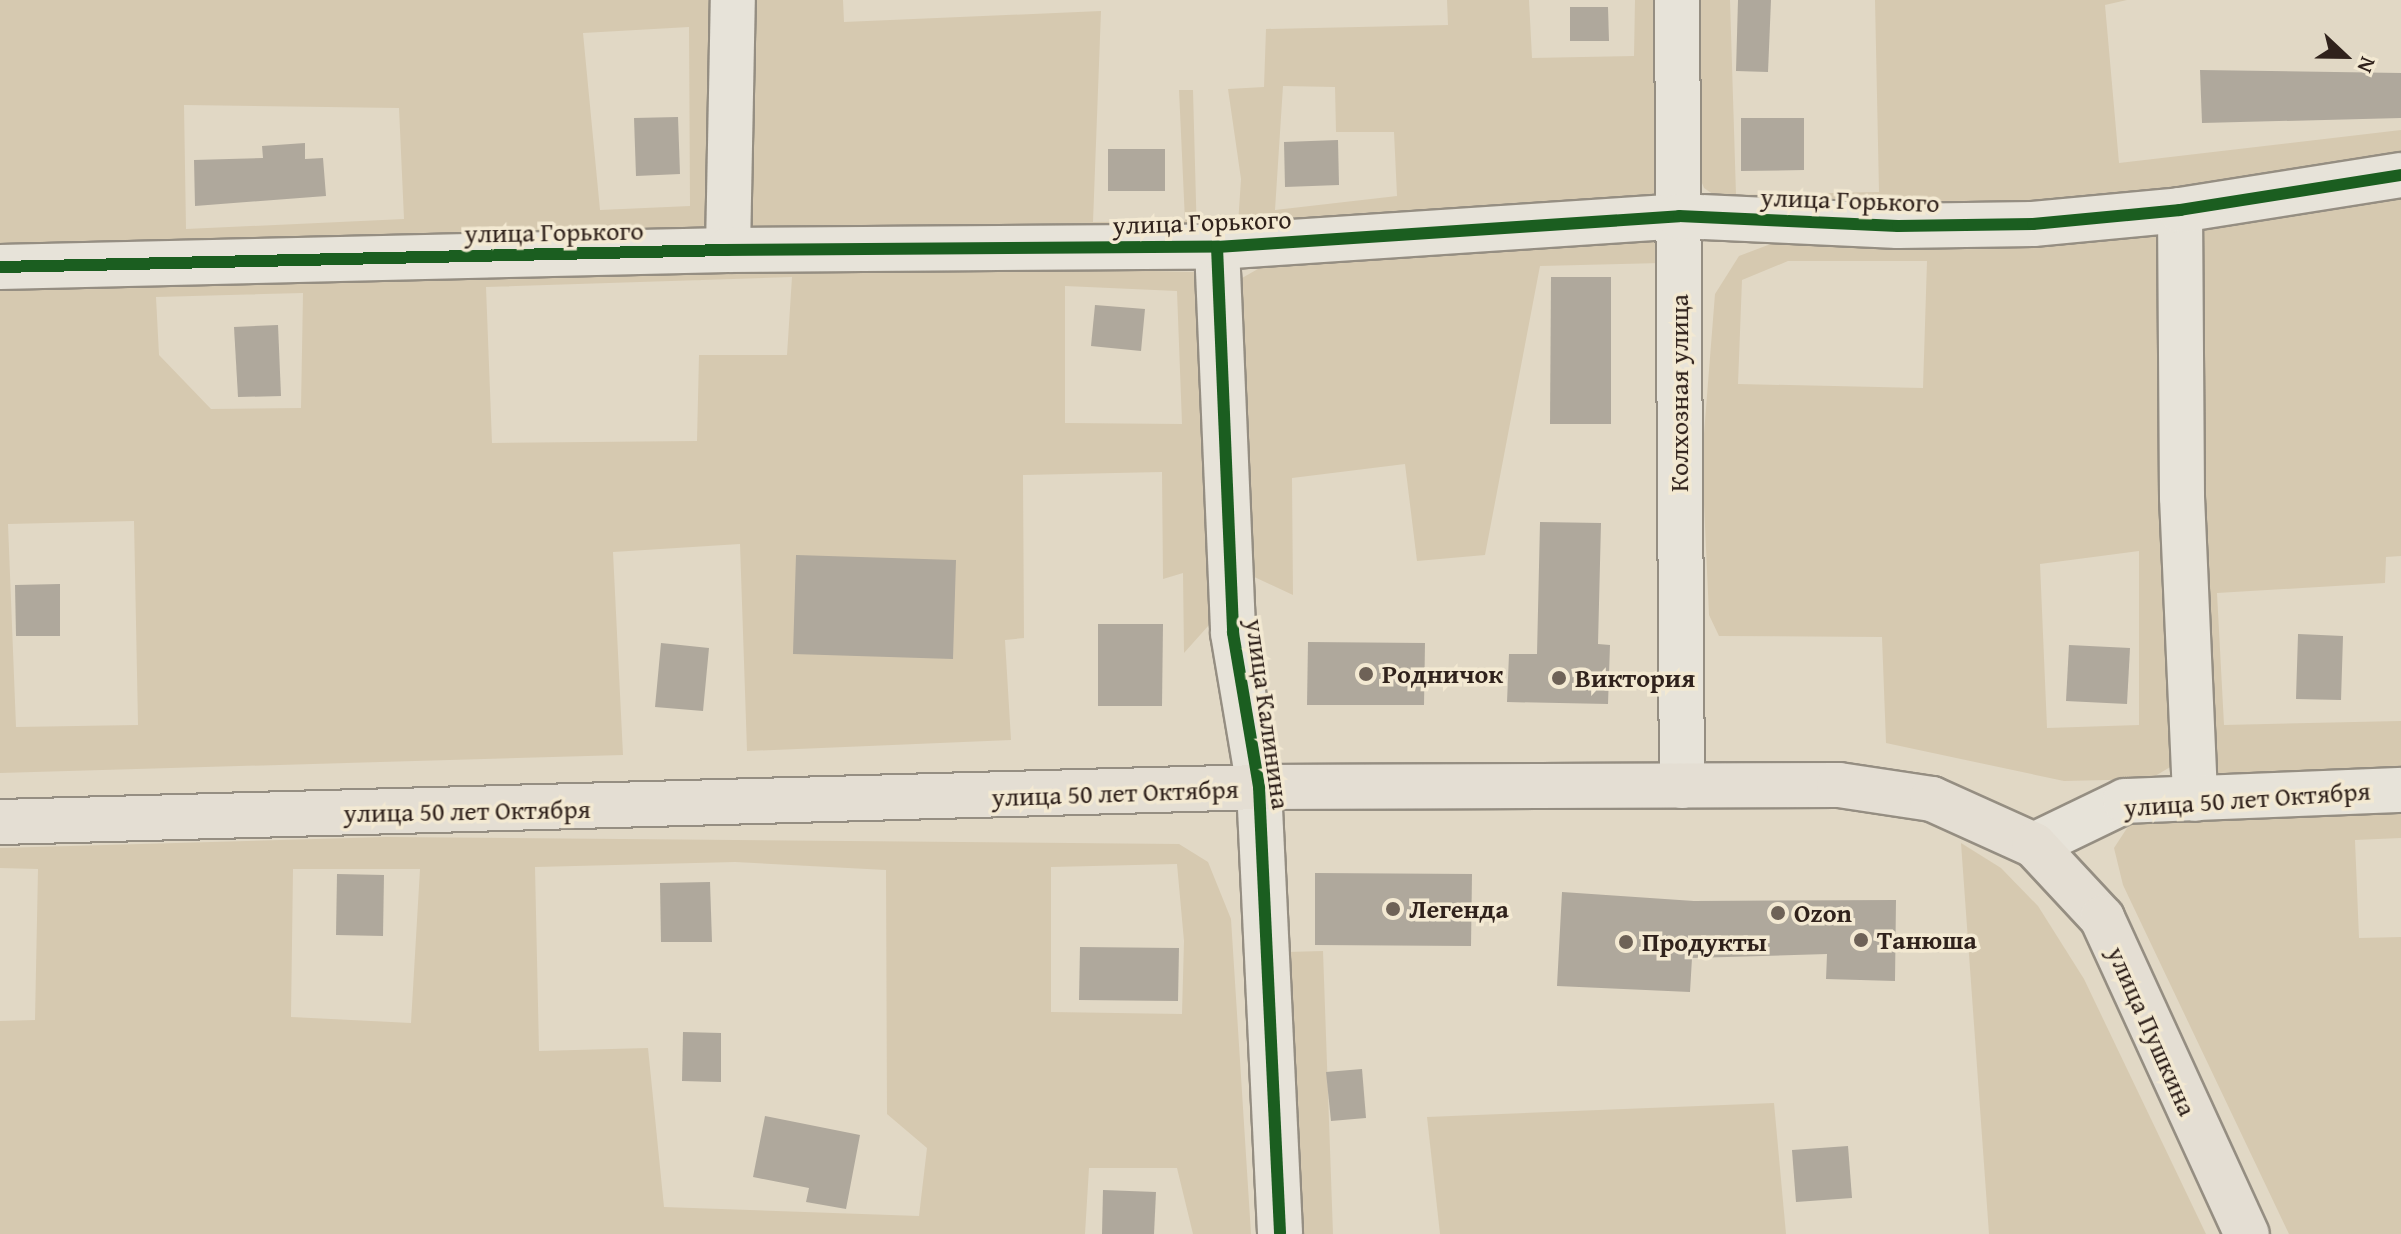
<!DOCTYPE html>
<html>
<head>
<meta charset="utf-8">
<style>
	body { margin:0 }
	#map { position:relative; width:2401px; height:1234px; overflow:hidden; background:#e1d8c5; font-family:"Gentium Book Plus",serif }
	div>[style] { position:absolute }
	.green>* { inset:0; background:#d6c9b0 }
	.building>* { inset:0; background:#afa89c }
	.roads { filter:drop-shadow(2px 0 #958e82) drop-shadow(-2px 0 #958e82) drop-shadow(0 2px #958e82) drop-shadow(0 -2px #958e82) }
	.minor>* { height:44px; margin:-22px; padding:0 22px; transform-origin:22px; border-radius:22px; background:#e7e3d9 }
	.major>* { height:44px; margin:-22px; padding:0 22px; transform-origin:22px; border-radius:22px; background:#e4ded3 }
	.cycleway>* { height:12px; margin:-6px; padding:0 6px; transform-origin:6px; border-radius:6px; background:#1b5e20 }
	.dots>* { width:22px; height:22px; translate:-50% -50%; box-sizing:border-box; border:4px solid #f3e9d2; border-radius:50% }
	span { translate:-50% -50%; white-space:nowrap; text-align:center; line-height:1.15; -webkit-text-stroke:7px #f3e9d2; paint-order:stroke }
	.street-label { font-size:26px; color:#30221c }
	.poi-label { font-size:26px; color:#30221c; font-weight:700 }
	.left { translate:0 -50%; text-align:left }
	.north { position:absolute; left:2305px; top:16px; width:80px; height:80px; -webkit-text-stroke:6px #f3e9d2; paint-order:stroke; rotate:112deg; font-size:22px; font-weight:700; line-height:32px; text-align:center; color:#30221c }
	.north::after { content:''; display:block; margin:auto; width:28px; height:36px; background:#30221c; clip-path:polygon(50% 0,100% 100%,50% 72%,0 100%) }
</style>
</head>
<body>
<div id="map">
	<div class="green">
		<div style="clip-path:polygon(evenodd,0 0,719px 0,713px 201px,702px 230px,0 254px,0 0,689px 27px,690px 206px,600px 210px,583px 33px,689px 27px,0 0,184px 105px,399px 108px,404px 219px,186px 229px,184px 105px)"></div>
		<div style="clip-path:polygon(739px 0,843px 0,844px 22px,1101px 11px,1093px 222px,1185px 221px,1179px 90px,1193px 90px,1197px 239px,780px 236px,752px 227px,735px 173px)"></div>
		<div style="clip-path:polygon(evenodd,1447px 0,1529px 0,1532px 58px,1634px 56px,1635px 0,1657px 0,1660px 201px,1237px 240px,1241px 179px,1228px 89px,1264px 87px,1266px 29px,1448px 25px,1447px 0,1283px 86px,1335px 87px,1336px 132px,1394px 132px,1397px 196px,1275px 210px,1283px 86px)"></div>
		<div style="clip-path:polygon(1701px 0,1730px 0,1736px 195px,1879px 192px,1875px 0,2127px 0,2105px 5px,2119px 163px,2401px 130px,2401px 163px,2191px 197px,1925px 211px,1723px 201px,1704px 188px,1698px 173px)"></div>
		<div style="clip-path:polygon(2401px 189px,2401px 556px,2386px 557px,2385px 583px,2217px 593px,2224px 725px,2401px 721px,2401px 773px,2205px 777px,2187px 224px)"></div>
		<div style="clip-path:polygon(1658px 224px,1662px 263px,1540px 266px,1485px 555px,1417px 561px,1405px 464px,1292px 478px,1293px 595px,1250px 575px,1242px 278px,1272px 261px)"></div>
		<div style="clip-path:polygon(evenodd,2166px 232px,2172px 766px,2150px 779px,2064px 781px,1886px 743px,1882px 637px,1719px 636px,1709px 615px,1702px 459px,1715px 294px,1739px 256px,1776px 242px,2166px 232px,1788px 261px,1927px 261px,1923px 388px,1738px 384px,1742px 280px,1788px 261px,2166px 232px,2139px 551px,2139px 725px,2047px 728px,2040px 564px,2139px 551px)"></div>
		<div style="clip-path:polygon(evenodd,743px 261px,1196px 272px,1205px 396px,1209px 625px,1184px 653px,1183px 573px,1163px 579px,1162px 472px,1023px 475px,1024px 638px,1005px 640px,1011px 740px,747px 751px,740px 544px,613px 552px,623px 755px,0 773px,0 278px,743px 261px,792px 277px,787px 355px,699px 355px,697px 441px,492px 443px,486px 287px,792px 277px,743px 261px,1065px 286px,1177px 291px,1182px 424px,1065px 423px,1065px 286px,743px 261px,303px 293px,301px 408px,211px 409px,159px 355px,156px 297px,303px 293px,743px 261px,134px 521px,138px 725px,16px 727px,8px 524px,134px 521px)"></div>
		<div style="clip-path:polygon(2401px 808px,2401px 838px,2355px 840px,2359px 938px,2401px 937px,2401px 1234px,2289px 1234px,2123px 885px,2114px 848px,2129px 825px,2158px 816px)"></div>
		<div style="clip-path:polygon(evenodd,386px 837px,1179px 844px,1208px 862px,1231px 919px,1251px 1234px,1193px 1234px,1177px 1168px,1089px 1168px,1085px 1234px,0 1234px,0 1021px,35px 1020px,38px 869px,0 868px,0 848px,386px 837px,735px 862px,886px 870px,887px 1114px,927px 1148px,919px 1216px,664px 1207px,648px 1048px,539px 1051px,535px 867px,735px 862px,386px 837px,1177px 864px,1184px 941px,1182px 1014px,1051px 1012px,1051px 867px,1177px 864px,386px 837px,293px 869px,420px 869px,411px 1023px,291px 1017px,293px 869px)"></div>
		<div style="clip-path:polygon(1961px 843px,2001px 868px,2038px 906px,2084px 979px,2206px 1234px,1989px 1234px)"></div>
		<div style="clip-path:polygon(1323px 951px,1333px 1234px,1298px 1234px,1287px 952px)"></div>
		<div style="clip-path:polygon(1774px 1103px,1786px 1234px,1440px 1234px,1427px 1117px)"></div>
	</div>
	<div class="building">
		<div style="clip-path:polygon(1738px 0,1771px 0,1768px 72px,1736px 71px)"></div>
		<div style="clip-path:polygon(1570px 7px,1608px 7px,1609px 41px,1570px 41px)"></div>
		<div style="clip-path:polygon(2200px 70px,2401px 73px,2401px 118px,2202px 123px)"></div>
		<div style="clip-path:polygon(678px 117px,680px 174px,636px 176px,634px 118px)"></div>
		<div style="clip-path:polygon(1741px 118px,1804px 118px,1804px 170px,1741px 171px)"></div>
		<div style="clip-path:polygon(1338px 140px,1339px 185px,1285px 187px,1284px 142px)"></div>
		<div style="clip-path:polygon(305px 143px,305px 159px,323px 158px,326px 196px,195px 206px,194px 160px,263px 158px,262px 146px)"></div>
		<div style="clip-path:polygon(1108px 149px,1165px 149px,1165px 191px,1108px 191px)"></div>
		<div style="clip-path:polygon(1551px 277px,1611px 277px,1611px 424px,1550px 424px)"></div>
		<div style="clip-path:polygon(1095px 305px,1145px 309px,1141px 351px,1091px 346px)"></div>
		<div style="clip-path:polygon(278px 325px,281px 396px,238px 397px,234px 327px)"></div>
		<div style="clip-path:polygon(1540px 522px,1601px 523px,1598px 644px,1610px 645px,1608px 704px,1507px 702px,1509px 654px,1537px 654px)"></div>
		<div style="clip-path:polygon(796px 555px,956px 560px,953px 659px,793px 654px)"></div>
		<div style="clip-path:polygon(60px 584px,60px 636px,16px 636px,15px 585px)"></div>
		<div style="clip-path:polygon(1098px 624px,1163px 624px,1162px 706px,1098px 706px)"></div>
		<div style="clip-path:polygon(2298px 634px,2343px 636px,2341px 700px,2296px 699px)"></div>
		<div style="clip-path:polygon(1308px 642px,1425px 643px,1424px 705px,1307px 705px)"></div>
		<div style="clip-path:polygon(661px 643px,709px 648px,703px 711px,655px 707px)"></div>
		<div style="clip-path:polygon(2069px 645px,2130px 648px,2127px 704px,2066px 701px)"></div>
		<div style="clip-path:polygon(1315px 873px,1472px 874px,1471px 946px,1315px 945px)"></div>
		<div style="clip-path:polygon(337px 874px,384px 875px,383px 936px,336px 935px)"></div>
		<div style="clip-path:polygon(710px 882px,712px 942px,661px 942px,660px 883px)"></div>
		<div style="clip-path:polygon(1562px 892px,1694px 901px,1896px 900px,1895px 981px,1826px 979px,1827px 954px,1692px 958px,1690px 992px,1557px 986px)"></div>
		<div style="clip-path:polygon(1080px 947px,1179px 948px,1178px 1001px,1079px 1000px)"></div>
		<div style="clip-path:polygon(683px 1032px,721px 1033px,721px 1082px,682px 1081px)"></div>
		<div style="clip-path:polygon(1362px 1069px,1366px 1118px,1331px 1121px,1326px 1072px)"></div>
		<div style="clip-path:polygon(765px 1116px,860px 1135px,846px 1209px,806px 1202px,809px 1188px,753px 1177px)"></div>
		<div style="clip-path:polygon(1848px 1146px,1852px 1198px,1796px 1202px,1792px 1150px)"></div>
		<div style="clip-path:polygon(1103px 1190px,1156px 1192px,1154px 1234px,1102px 1234px)"></div>
	</div>
	<div class="roads">
		<div class="minor">
			<div style="left:1677px;top:0;width:786px;rotate:89.64deg"></div>
			<div style="left:2180px;top:210px;width:287px;rotate:89.6deg"></div>
			<div style="left:2182px;top:497px;width:302px;rotate:87.5deg"></div>
			<div style="left:1217px;top:247px;width:386px;rotate:87.6deg"></div>
			<div style="left:1233px;top:633px;width:156px;rotate:80.4deg"></div>
			<div style="left:1259px;top:787px;width:447px;rotate:87.3deg"></div>
			<div style="left:728px;top:250px;width:250px;rotate:-88.9deg"></div>
			<div style="left:0;top:267px;width:728px;rotate:-1.34deg"></div>
			<div style="left:728px;top:250px;width:489px;rotate:-0.4deg"></div>
			<div style="left:1217px;top:247px;width:463px;rotate:-3.8deg"></div>
			<div style="left:1679px;top:216px;width:219px;rotate:2.6deg"></div>
			<div style="left:1898px;top:226px;width:135px;rotate:-0.8deg"></div>
			<div style="left:2033px;top:224px;width:148px;rotate:-5.4deg"></div>
			<div style="left:2180px;top:210px;width:224px;rotate:-9deg"></div>
			<div style="left:2034px;top:845px;width:101px;rotate:-25.8deg"></div>
			<div style="left:2125px;top:801px;width:276px;rotate:-2.3deg"></div>
		</div>
		<div class="major">
			<div style="left:0;top:822px;width:1259px;rotate:-1.59deg"></div>
			<div style="left:1259px;top:787px;width:580px;rotate:-0.2deg"></div>
			<div style="left:1839px;top:785px;width:94px;rotate:8.6deg"></div>
			<div style="left:1932px;top:799px;width:112px;rotate:24.3deg"></div>
			<div style="left:2034px;top:845px;width:100px;rotate:47deg"></div>
			<div style="left:2102px;top:918px;width:348px;rotate:65.4deg"></div>
		</div>
	</div>
	<div class="cycleway">
		<div style="left:1217px;top:247px;width:386px;rotate:87.6deg"></div>
		<div style="left:1233px;top:633px;width:156px;rotate:80.4deg"></div>
		<div style="left:1259px;top:787px;width:447px;rotate:87.3deg"></div>
		<div style="left:0;top:267px;width:728px;rotate:-1.34deg"></div>
		<div style="left:728px;top:250px;width:489px;rotate:-0.4deg"></div>
		<div style="left:1217px;top:247px;width:463px;rotate:-3.8deg"></div>
		<div style="left:1679px;top:216px;width:219px;rotate:2.6deg"></div>
		<div style="left:1898px;top:226px;width:135px;rotate:-0.8deg"></div>
		<div style="left:2033px;top:224px;width:148px;rotate:-5.4deg"></div>
		<div style="left:2180px;top:210px;width:224px;rotate:-9deg"></div>
	</div>
	<div class="dots">
		<div style="left:1366px;top:674px;background:#6e6257"></div>
		<div style="left:1559px;top:678px;background:#6e6257"></div>
		<div style="left:1393px;top:909px;background:#6e6257"></div>
		<div style="left:1778px;top:913px;background:#6e6257"></div>
		<div style="left:1861px;top:940px;background:#6e6257"></div>
		<div style="left:1626px;top:942px;background:#6e6257"></div>
	</div>
	<div class="street-label">
		<span style="left:1850px;top:200px;rotate:2deg">улица Горького</span>
		<span style="left:1202px;top:222px;rotate:-2deg">улица Горького</span>
		<span style="left:554px;top:232px;rotate:-1deg">улица Горького</span>
		<span style="left:1679px;top:393px;rotate:-90deg">Колхозная улица</span>
		<span style="left:1268px;top:714px;rotate:82deg">улица Калинина</span>
		<span style="left:1115px;top:793px;rotate:-2deg">улица 50 лет Октября</span>
		<span style="left:2247px;top:799px;rotate:-4deg">улица 50 лет Октября</span>
		<span style="left:467px;top:811px;rotate:-1deg">улица 50 лет Октября</span>
		<span style="left:2152px;top:1031px;rotate:66deg">улица Пушкина</span>
	</div>
	<div class="poi-label">
		<span class="left" style="left:1382px;top:674px">Родничок</span>
		<span class="left" style="left:1575px;top:678px">Виктория</span>
		<span class="left" style="left:1409px;top:909px">Легенда</span>
		<span class="left" style="left:1794px;top:913px">Ozon</span>
		<span class="left" style="left:1877px;top:940px">Танюша</span>
		<span class="left" style="left:1642px;top:942px">Продукты</span>
	</div>
	<div class="north">N</div>
</div>
</body>
</html>
